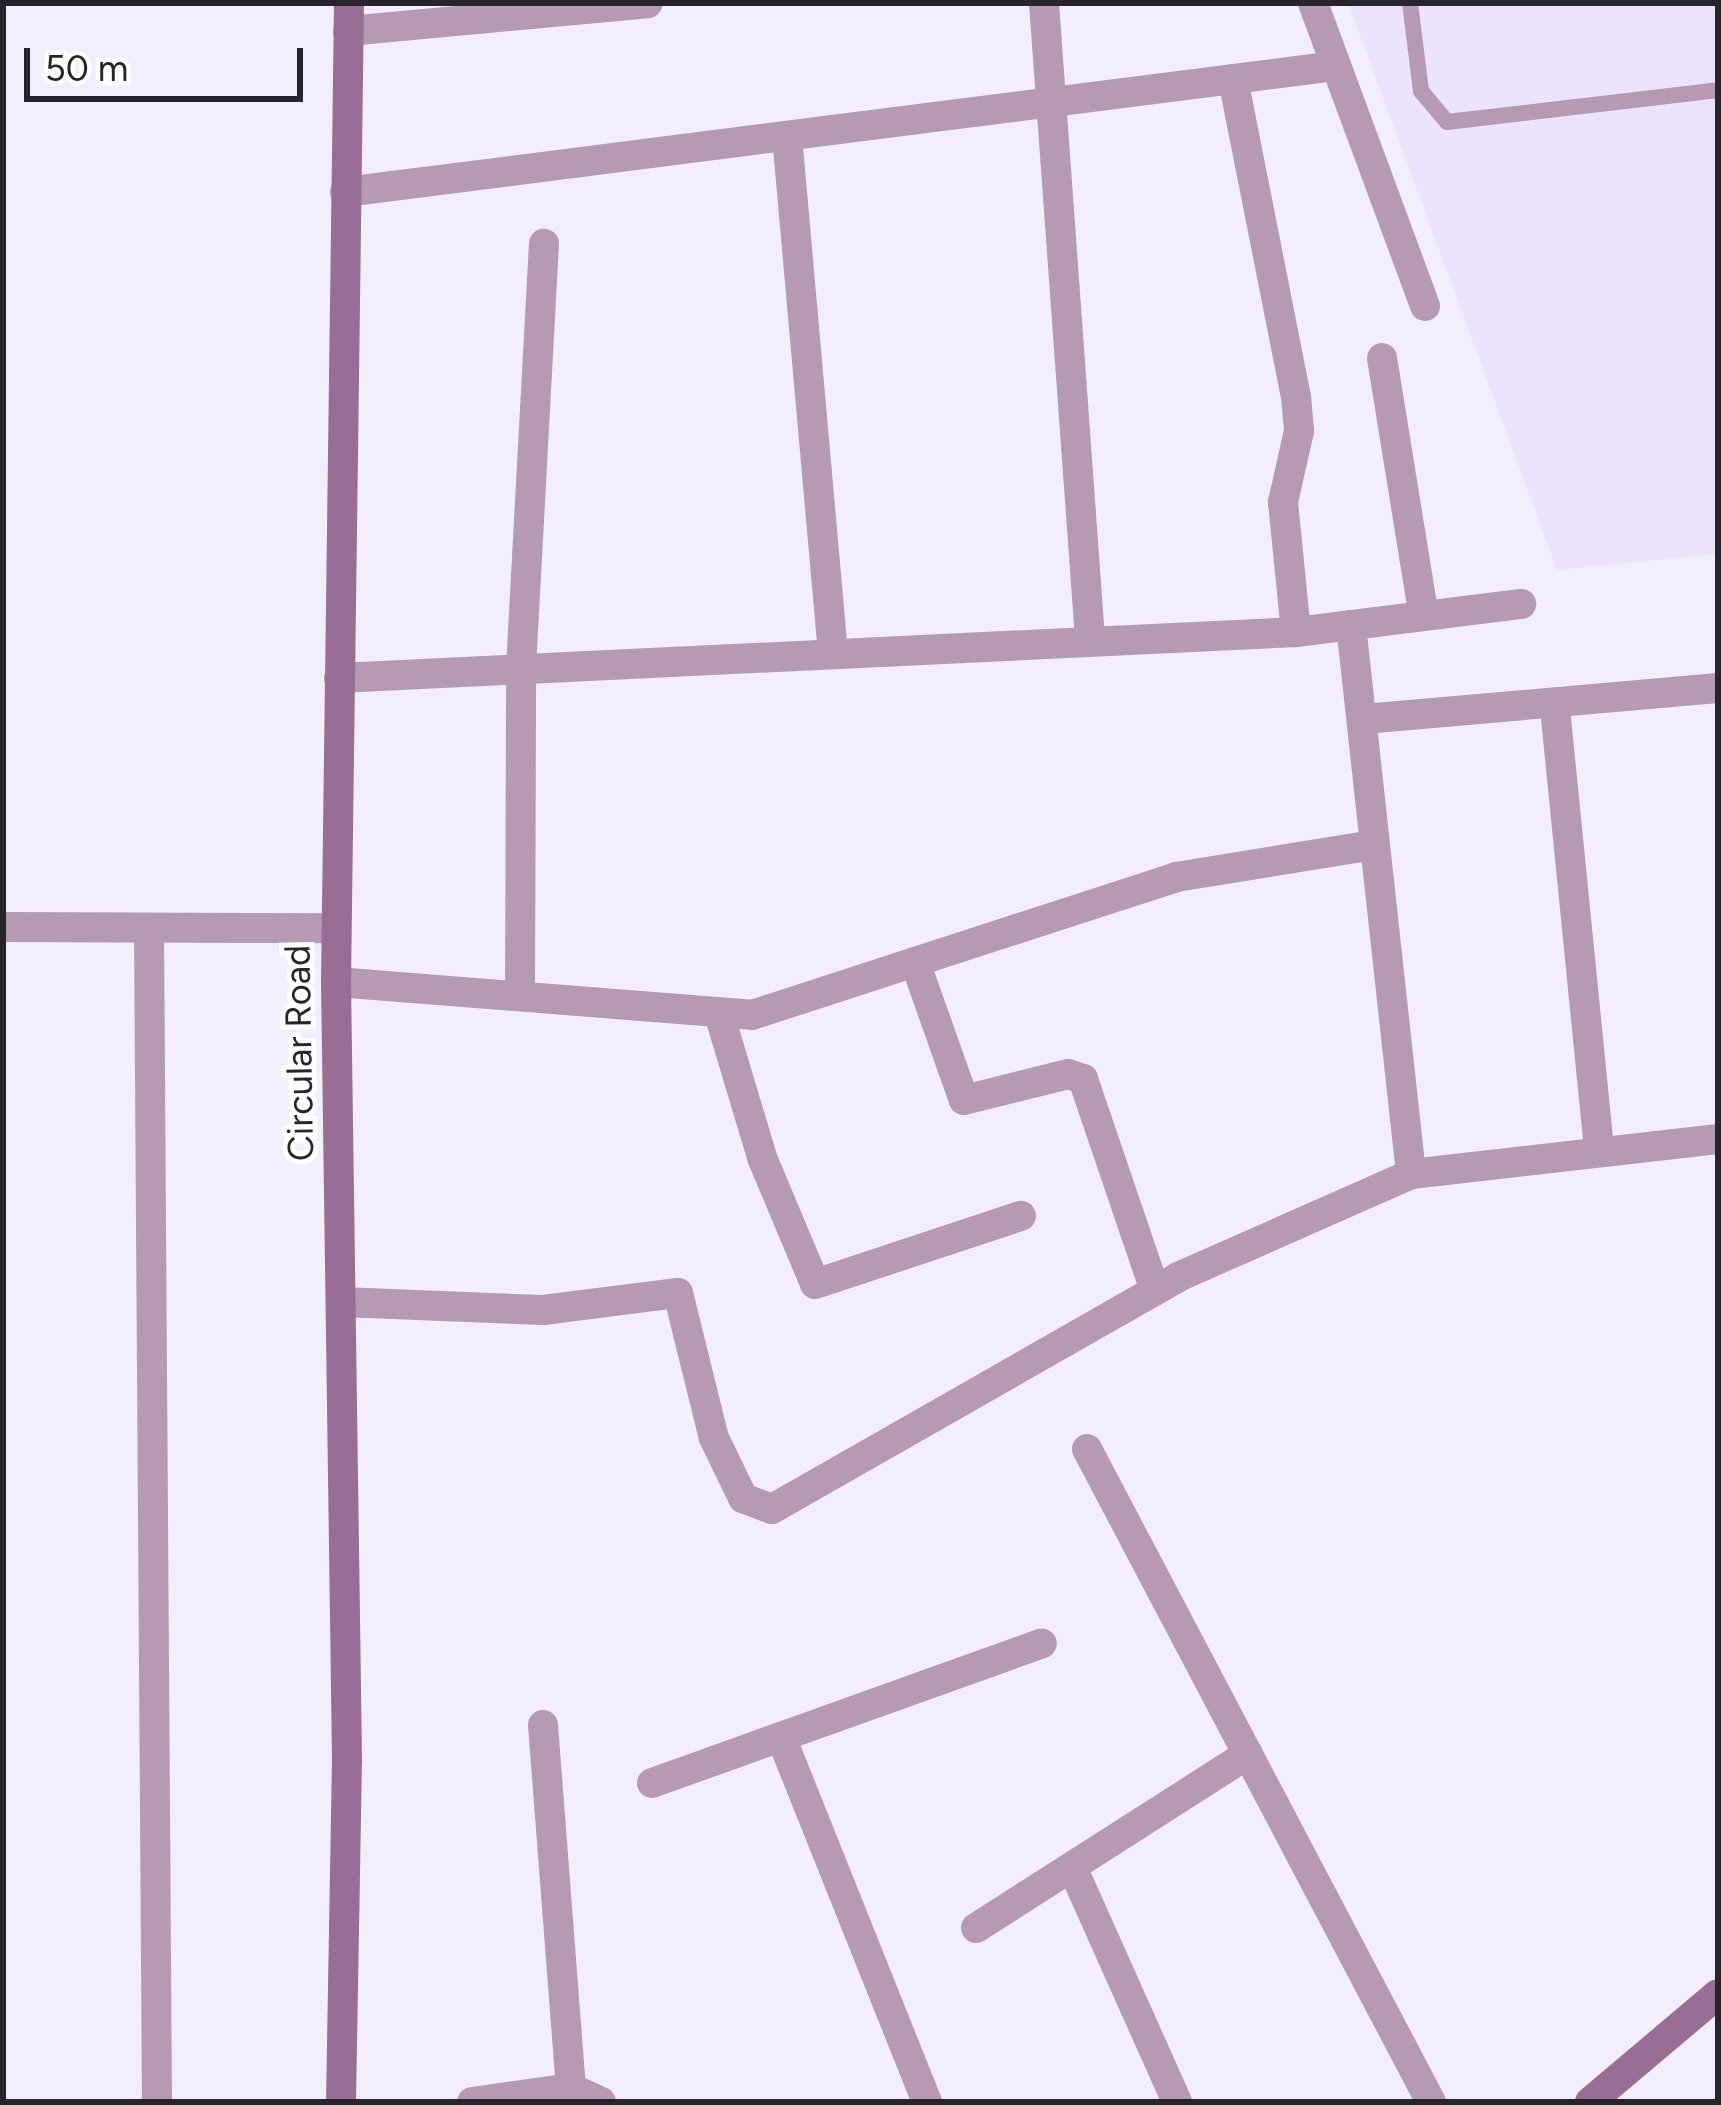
<!DOCTYPE html>
<html>
<head>
<meta charset="utf-8">
<style>
	body { margin:0 }
	#map { position:relative; width:1721px; height:2105px; overflow:hidden; background:#f3eefd; font-family:Figtree,sans-serif }
	div>[style] { position:absolute }
	.built>* { inset:0; background:#ece4fd }
	.lane>* { height:16px; margin:-8px; padding:0 8px; transform-origin:8px; border-radius:8px; background:#b699b3 }
	.street>* { height:30px; margin:-15px; padding:0 15px; transform-origin:15px; border-radius:15px; background:#b699b3 }
	.secondary>* { height:30px; margin:-15px; padding:0 15px; transform-origin:15px; border-radius:15px; background:#986e94 }
	span { translate:-50% -50%; white-space:nowrap; text-align:center; line-height:1.15; -webkit-text-stroke:10px #fefefe; paint-order:stroke }
	.street-label { font-size:36px; color:#27252b }
	.frame { position:absolute; inset:0; border:6px solid #27252b; pointer-events:none }
	.scale { position:absolute; left:24px; top:48px; width:279px; height:54px; box-sizing:border-box; border:6px solid #27252b; border-top:0; padding-left:15px; font-size:36px; line-height:42px; white-space:nowrap; color:#27252b; -webkit-text-stroke:9px #fefefe; paint-order:stroke }
</style>
</head>
<body>
<div id="map">
	<div class="built">
		<div style="clip-path:polygon(1348px 3px,1718px 3px,1718px 554px,1557px 570px)"></div>
	</div>
	<div class="lane">
		<div style="left:1410px;top:3px;width:89px;rotate:82.9deg"></div>
		<div style="left:1421px;top:91px;width:40px;rotate:50deg"></div>
		<div style="left:1447px;top:122px;width:273px;rotate:-6.7deg"></div>
	</div>
	<div class="street">
		<div style="left:1044px;top:3px;width:638px;rotate:85.86deg"></div>
		<div style="left:1313px;top:3px;width:323px;rotate:69.7deg"></div>
		<div style="left:348px;top:31px;width:301px;rotate:-5.3deg"></div>
		<div style="left:1233px;top:79px;width:323px;rotate:78.8deg"></div>
		<div style="left:1296px;top:396px;width:35px;rotate:85deg"></div>
		<div style="left:1299px;top:431px;width:73px;rotate:102.7deg"></div>
		<div style="left:1283px;top:502px;width:131px;rotate:84.3deg"></div>
		<div style="left:787px;top:136px;width:519px;rotate:84.92deg"></div>
		<div style="left:345px;top:192px;width:999px;rotate:-7.25deg"></div>
		<div style="left:1382px;top:358px;width:261px;rotate:80.8deg"></div>
		<div style="left:1351px;top:625px;width:552px;rotate:83.76deg"></div>
		<div style="left:339px;top:678px;width:958px;rotate:-2.75deg"></div>
		<div style="left:1296px;top:632px;width:227px;rotate:-7.1deg"></div>
		<div style="left:1555px;top:708px;width:445px;rotate:84.3deg"></div>
		<div style="left:1364px;top:719px;width:355px;rotate:-5deg"></div>
		<div style="left:3px;top:927px;width:333px;rotate:0.2deg"></div>
		<div style="left:149px;top:929px;width:1173px;rotate:89.61deg"></div>
		<div style="left:915px;top:962px;width:146px;rotate:70.5deg"></div>
		<div style="left:964px;top:1100px;width:107px;rotate:-14deg"></div>
		<div style="left:1068px;top:1074px;width:16px;rotate:18deg"></div>
		<div style="left:1083px;top:1079px;width:223px;rotate:71.2deg"></div>
		<div style="left:336px;top:982px;width:417px;rotate:4.5deg"></div>
		<div style="left:752px;top:1015px;width:446px;rotate:-18deg"></div>
		<div style="left:1176px;top:877px;width:201px;rotate:-9.2deg"></div>
		<div style="left:520px;top:994px;width:326px;rotate:-89.8deg"></div>
		<div style="left:521px;top:668px;width:425px;rotate:-86.9deg"></div>
		<div style="left:720px;top:1017px;width:149px;rotate:73.3deg"></div>
		<div style="left:763px;top:1160px;width:134px;rotate:67.2deg"></div>
		<div style="left:815px;top:1284px;width:217px;rotate:-18.3deg"></div>
		<div style="left:342px;top:1302px;width:201px;rotate:2.3deg"></div>
		<div style="left:543px;top:1310px;width:136px;rotate:-7.2deg"></div>
		<div style="left:678px;top:1293px;width:149px;rotate:76.1deg"></div>
		<div style="left:714px;top:1438px;width:67px;rotate:64.2deg"></div>
		<div style="left:743px;top:1498px;width:31px;rotate:21deg"></div>
		<div style="left:772px;top:1509px;width:468px;rotate:-29.7deg"></div>
		<div style="left:1178px;top:1277px;width:255px;rotate:-23.8deg"></div>
		<div style="left:1411px;top:1174px;width:309px;rotate:-6.5deg"></div>
		<div style="left:1087px;top:1449px;width:738px;rotate:62.22deg"></div>
		<div style="left:543px;top:1725px;width:364px;rotate:85.6deg"></div>
		<div style="left:781px;top:1737px;width:393px;rotate:68.2deg"></div>
		<div style="left:652px;top:1783px;width:414px;rotate:-19.7deg"></div>
		<div style="left:1072px;top:1867px;width:257px;rotate:65.9deg"></div>
		<div style="left:976px;top:1928px;width:323px;rotate:-32.6deg"></div>
		<div style="left:472px;top:2102px;width:100px;rotate:-8deg"></div>
		<div style="left:571px;top:2088px;width:33px;rotate:25deg"></div>
	</div>
	<div class="secondary">
		<div style="left:341px;top:2102px;width:343px;rotate:-89deg"></div>
		<div style="left:347px;top:1759px;width:777px;rotate:-90.81deg"></div>
		<div style="left:336px;top:982px;width:979px;rotate:-89.24deg"></div>
		<div style="left:1590px;top:2102px;width:167px;rotate:-40.2deg"></div>
	</div>
	<div class="street-label">
		<span style="left:299px;top:1053px;rotate:-91deg">Circular Road</span>
	</div>
	<div class="frame"></div>
	<div class="scale">50 m</div>
</div>
</body>
</html>
